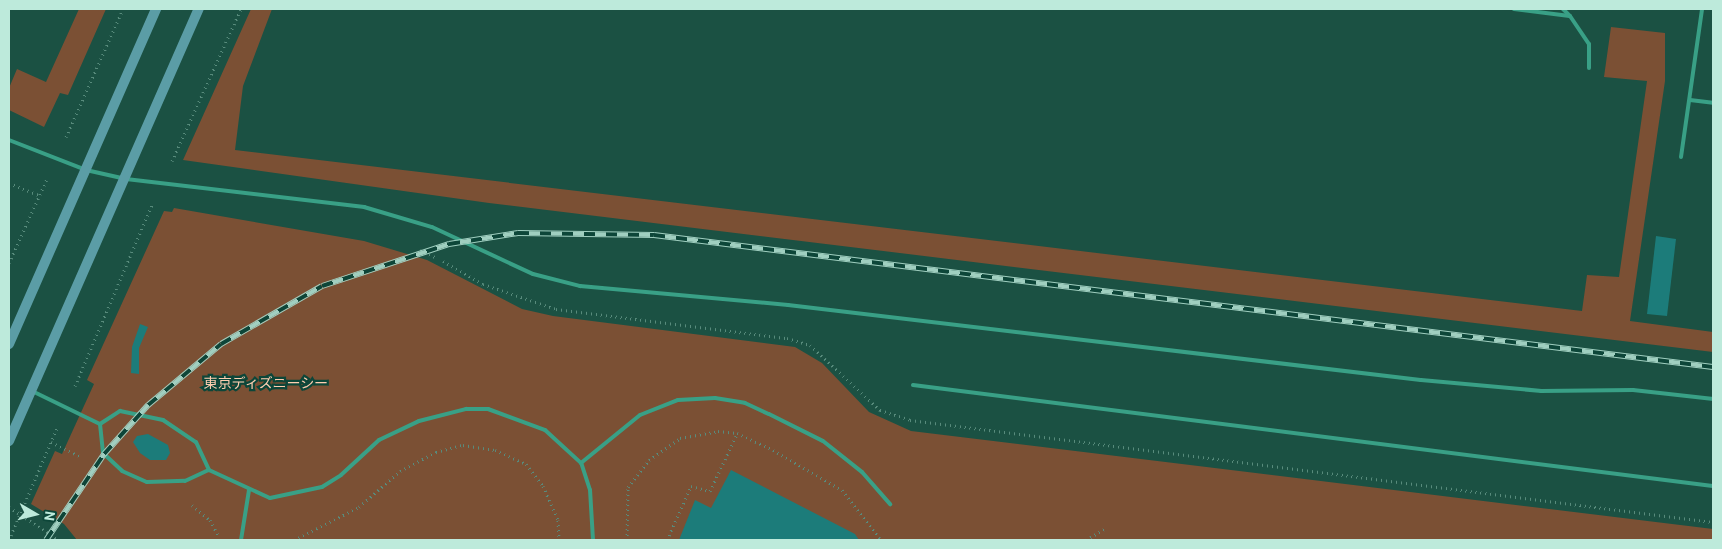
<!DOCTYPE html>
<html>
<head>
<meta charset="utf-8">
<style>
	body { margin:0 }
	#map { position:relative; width:1722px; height:549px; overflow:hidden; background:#1b5143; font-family:Barlow,"Noto Sans JP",sans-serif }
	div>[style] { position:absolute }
	.green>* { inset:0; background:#7b5034 }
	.building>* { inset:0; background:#1c7c7a }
	.path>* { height:3px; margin-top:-1.5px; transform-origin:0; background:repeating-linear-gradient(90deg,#588b7c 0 1px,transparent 0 5px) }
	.lane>* { height:4px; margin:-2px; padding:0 2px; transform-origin:2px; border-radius:2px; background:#39a086 }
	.secondary>* { height:10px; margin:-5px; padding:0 5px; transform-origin:5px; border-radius:5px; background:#5b9da6 }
	.rail>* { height:5.5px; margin-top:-2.75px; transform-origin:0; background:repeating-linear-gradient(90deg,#0d4639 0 11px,#a0cfc0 0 22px); box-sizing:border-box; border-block:1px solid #a0cfc0 }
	span { translate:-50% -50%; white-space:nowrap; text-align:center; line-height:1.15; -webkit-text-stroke:4.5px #0d4639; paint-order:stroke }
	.park-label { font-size:14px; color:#ffceb0 }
	.frame { position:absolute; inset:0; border:10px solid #bdeadb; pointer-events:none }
	.north { position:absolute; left:10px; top:489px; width:50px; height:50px; -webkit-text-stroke:4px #0d4639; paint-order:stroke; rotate:98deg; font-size:14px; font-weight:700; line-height:20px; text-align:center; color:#bdeadb }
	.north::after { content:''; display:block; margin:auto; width:18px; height:22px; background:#bdeadb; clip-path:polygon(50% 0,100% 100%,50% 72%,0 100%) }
</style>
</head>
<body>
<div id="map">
	<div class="green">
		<div style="clip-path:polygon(79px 9px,106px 9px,68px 95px,60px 93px,44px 127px,9px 110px,9px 88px,17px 69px,46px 82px)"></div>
		<div style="clip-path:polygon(251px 9px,272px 9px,243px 86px,235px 150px,1582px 311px,1587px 275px,1619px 277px,1647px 81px,1604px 77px,1611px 27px,1665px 33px,1665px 81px,1630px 321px,1713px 332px,1713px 352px,489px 203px,183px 160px)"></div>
		<div style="clip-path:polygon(174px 208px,364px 241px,427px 260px,522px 309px,553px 316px,795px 347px,822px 363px,869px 412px,911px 431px,1713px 529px,1713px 540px,77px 540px,64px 524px,31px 504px,55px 451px,62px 454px,94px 384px,87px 380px,164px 211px,172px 212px)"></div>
	</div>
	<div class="building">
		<div style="clip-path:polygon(1656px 236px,1676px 239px,1667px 316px,1647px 314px)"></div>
		<div style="clip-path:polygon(140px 324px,148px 327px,139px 348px,139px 374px,131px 373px,132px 347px)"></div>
		<div style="clip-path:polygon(148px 434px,168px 445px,170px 453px,166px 460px,150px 460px,140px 453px,133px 442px,137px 436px)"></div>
		<div style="clip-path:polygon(731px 470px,855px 534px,859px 540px,679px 540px,695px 500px,711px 508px)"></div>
	</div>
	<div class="path">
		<div style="left:66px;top:137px;width:140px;rotate:-66deg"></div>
		<div style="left:172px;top:161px;width:167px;rotate:-65.6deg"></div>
		<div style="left:9px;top:183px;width:32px;rotate:22deg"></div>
		<div style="left:420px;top:250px;width:19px;rotate:25deg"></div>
		<div style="left:443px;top:261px;width:46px;rotate:29.9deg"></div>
		<div style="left:483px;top:284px;width:77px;rotate:18.9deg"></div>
		<div style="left:556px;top:309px;width:233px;rotate:7.2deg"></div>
		<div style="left:787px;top:338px;width:24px;rotate:17deg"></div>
		<div style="left:810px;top:345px;width:96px;rotate:42.9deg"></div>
		<div style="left:880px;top:410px;width:32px;rotate:18deg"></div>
		<div style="left:910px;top:420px;width:809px;rotate:7.24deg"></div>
		<div style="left:9px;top:263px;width:92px;rotate:-65.7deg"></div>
		<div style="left:75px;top:386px;width:197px;rotate:-67deg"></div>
		<div style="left:51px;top:442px;width:32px;rotate:26deg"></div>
		<div style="left:192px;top:505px;width:23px;rotate:40deg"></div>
		<div style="left:210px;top:520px;width:17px;rotate:62deg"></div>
		<div style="left:9px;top:507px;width:60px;rotate:33.4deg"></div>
		<div style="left:9px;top:540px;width:122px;rotate:-66.8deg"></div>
		<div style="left:294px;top:540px;width:73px;rotate:-26.9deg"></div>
		<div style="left:359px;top:507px;width:55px;rotate:-41.3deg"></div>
		<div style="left:400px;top:471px;width:41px;rotate:-27.8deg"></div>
		<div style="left:436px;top:452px;width:28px;rotate:-15deg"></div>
		<div style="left:463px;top:445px;width:32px;rotate:9deg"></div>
		<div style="left:495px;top:450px;width:34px;rotate:24deg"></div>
		<div style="left:526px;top:464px;width:28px;rotate:52deg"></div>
		<div style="left:543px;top:486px;width:37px;rotate:66deg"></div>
		<div style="left:558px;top:520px;width:20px;rotate:87deg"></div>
		<div style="left:627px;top:540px;width:53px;rotate:-88.9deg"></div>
		<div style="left:628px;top:487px;width:34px;rotate:-52deg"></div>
		<div style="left:649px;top:460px;width:38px;rotate:-35deg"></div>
		<div style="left:680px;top:438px;width:39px;rotate:-10deg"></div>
		<div style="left:718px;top:431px;width:19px;rotate:6deg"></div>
		<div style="left:737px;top:433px;width:40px;rotate:25deg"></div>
		<div style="left:773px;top:450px;width:80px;rotate:30.1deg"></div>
		<div style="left:842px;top:490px;width:63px;rotate:52deg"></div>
		<div style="left:667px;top:540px;width:59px;rotate:-66deg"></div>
		<div style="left:691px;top:486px;width:20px;rotate:15deg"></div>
		<div style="left:710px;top:491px;width:63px;rotate:-64.7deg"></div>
		<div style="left:1086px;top:540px;width:23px;rotate:-31deg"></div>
	</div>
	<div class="lane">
		<div style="left:1514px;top:9px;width:56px;rotate:7.1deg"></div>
		<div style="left:1570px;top:16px;width:34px;rotate:56deg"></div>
		<div style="left:1589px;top:44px;width:24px;rotate:90deg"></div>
		<div style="left:1563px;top:9px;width:10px;rotate:45deg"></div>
		<div style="left:1690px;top:100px;width:23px;rotate:7deg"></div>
		<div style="left:9px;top:140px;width:83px;rotate:21.3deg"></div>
		<div style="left:86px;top:170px;width:41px;rotate:12.7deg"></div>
		<div style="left:126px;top:179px;width:240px;rotate:6.7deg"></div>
		<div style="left:364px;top:207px;width:71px;rotate:16.4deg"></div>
		<div style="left:432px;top:227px;width:111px;rotate:25deg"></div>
		<div style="left:533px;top:274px;width:49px;rotate:14.3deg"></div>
		<div style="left:580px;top:286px;width:209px;rotate:5.2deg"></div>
		<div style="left:788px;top:305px;width:637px;rotate:6.76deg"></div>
		<div style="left:1421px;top:380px;width:121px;rotate:5.2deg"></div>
		<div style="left:1541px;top:391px;width:92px;rotate:-0.6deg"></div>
		<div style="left:1633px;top:390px;width:81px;rotate:6.4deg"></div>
		<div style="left:1681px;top:157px;width:149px;rotate:-81.9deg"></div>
		<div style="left:913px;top:385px;width:806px;rotate:7.2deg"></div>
		<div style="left:32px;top:391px;width:76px;rotate:25.9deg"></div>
		<div style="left:100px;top:424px;width:24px;rotate:-33deg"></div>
		<div style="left:120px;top:411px;width:44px;rotate:11.8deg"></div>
		<div style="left:163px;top:420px;width:40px;rotate:34deg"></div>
		<div style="left:196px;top:442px;width:31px;rotate:65deg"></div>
		<div style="left:209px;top:470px;width:67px;rotate:24.7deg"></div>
		<div style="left:270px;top:498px;width:53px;rotate:-11.9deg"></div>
		<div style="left:322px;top:487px;width:22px;rotate:-32deg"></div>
		<div style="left:341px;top:475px;width:52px;rotate:-42.6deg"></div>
		<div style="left:379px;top:440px;width:44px;rotate:-25.4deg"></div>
		<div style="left:419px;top:421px;width:49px;rotate:-14.3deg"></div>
		<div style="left:466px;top:409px;width:22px"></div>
		<div style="left:488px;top:409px;width:61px;rotate:20.2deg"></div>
		<div style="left:545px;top:430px;width:49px;rotate:42.5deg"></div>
		<div style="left:100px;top:424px;width:29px;rotate:84deg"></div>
		<div style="left:103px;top:453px;width:26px;rotate:43deg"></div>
		<div style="left:122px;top:471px;width:27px;rotate:24deg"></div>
		<div style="left:147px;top:482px;width:38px;rotate:-2deg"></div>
		<div style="left:185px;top:481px;width:26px;rotate:-25deg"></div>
		<div style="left:241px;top:540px;width:51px;rotate:-80.9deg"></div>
		<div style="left:593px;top:540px;width:50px;rotate:-93.4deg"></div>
		<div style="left:590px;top:490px;width:28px;rotate:-108deg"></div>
		<div style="left:581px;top:463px;width:76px;rotate:-39.1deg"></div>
		<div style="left:640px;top:415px;width:41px;rotate:-21.5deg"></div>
		<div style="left:678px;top:400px;width:37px;rotate:-3deg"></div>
		<div style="left:715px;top:398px;width:30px;rotate:9deg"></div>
		<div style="left:745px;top:403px;width:26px;rotate:25deg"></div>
		<div style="left:769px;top:414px;width:60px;rotate:26.6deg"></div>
		<div style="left:823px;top:441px;width:50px;rotate:38.5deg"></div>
		<div style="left:862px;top:472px;width:43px;rotate:48.8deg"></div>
	</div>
	<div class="secondary">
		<div style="left:9px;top:344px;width:366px;rotate:-66.3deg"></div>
		<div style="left:9px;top:441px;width:472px;rotate:-66.3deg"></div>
	</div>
	<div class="rail">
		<div style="left:46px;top:540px;width:104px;rotate:-56deg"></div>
		<div style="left:104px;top:454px;width:66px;rotate:-48.1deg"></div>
		<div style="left:148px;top:405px;width:95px;rotate:-39.9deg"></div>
		<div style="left:221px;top:344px;width:116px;rotate:-29.9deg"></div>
		<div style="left:322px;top:286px;width:134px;rotate:-18.3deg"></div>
		<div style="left:449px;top:244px;width:70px;rotate:-9.1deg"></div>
		<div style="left:518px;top:233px;width:136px;rotate:0.8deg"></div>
		<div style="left:654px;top:235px;width:1067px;rotate:7.11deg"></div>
	</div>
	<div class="park-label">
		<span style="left:266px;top:383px">東京ディズニーシー</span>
	</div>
	<div class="frame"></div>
	<div class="north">N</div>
</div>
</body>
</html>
